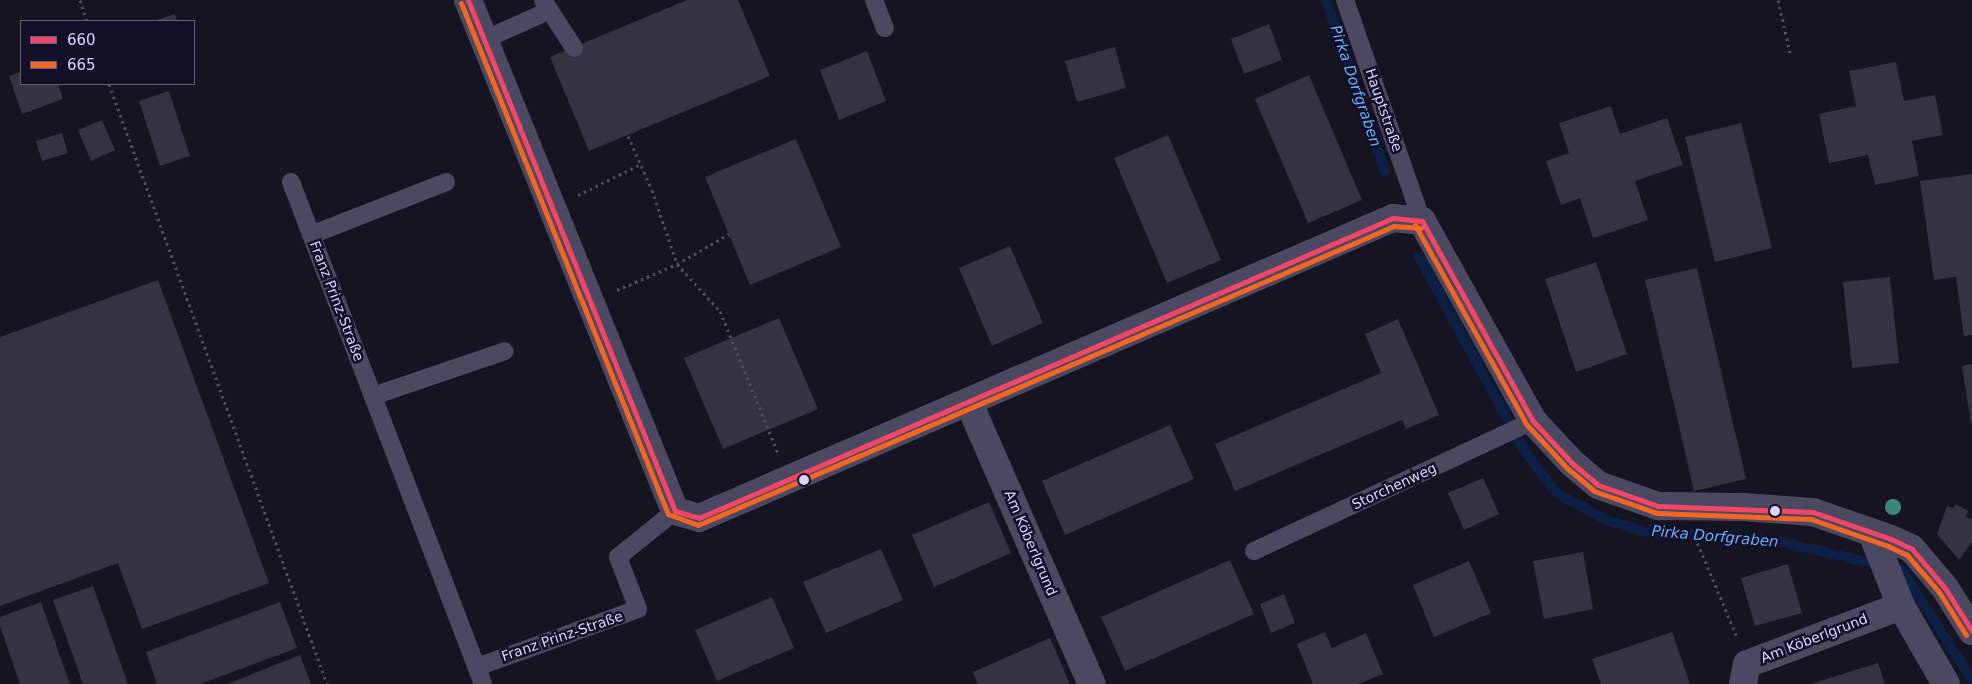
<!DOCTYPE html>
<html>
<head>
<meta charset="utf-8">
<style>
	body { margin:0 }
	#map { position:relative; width:1972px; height:684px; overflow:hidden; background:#161421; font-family:"DejaVu Sans",sans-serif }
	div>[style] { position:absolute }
	.stream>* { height:10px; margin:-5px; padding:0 5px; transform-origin:5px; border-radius:5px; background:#0c1f44 }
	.building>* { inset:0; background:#343243 }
	.path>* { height:3px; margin-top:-1.5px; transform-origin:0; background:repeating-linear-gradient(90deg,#455261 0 2.5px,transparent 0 6.5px) }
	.lane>* { height:18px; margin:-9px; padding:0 9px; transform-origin:9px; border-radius:9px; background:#4b4962 }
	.street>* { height:28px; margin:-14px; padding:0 14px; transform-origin:14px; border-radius:14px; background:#4b4962 }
	.bus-1>* { height:5px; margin:-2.5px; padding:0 2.5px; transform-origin:2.5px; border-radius:2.5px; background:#f34667 }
	.bus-2>* { height:5px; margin:-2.5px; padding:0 2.5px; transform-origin:2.5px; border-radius:2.5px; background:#f26522 }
	.trees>* { width:16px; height:16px; margin:-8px; border-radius:50%; background:#3d857b }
	.dots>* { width:14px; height:14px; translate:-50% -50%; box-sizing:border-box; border:2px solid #130f26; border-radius:50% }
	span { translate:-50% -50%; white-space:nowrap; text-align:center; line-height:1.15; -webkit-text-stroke:5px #130f26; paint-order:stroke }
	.street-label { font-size:14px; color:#dad4ff }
	.water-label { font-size:15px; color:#62b2ff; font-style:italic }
	.legend { position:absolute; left:20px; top:20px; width:175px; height:65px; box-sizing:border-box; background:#130f26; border:1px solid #635e7d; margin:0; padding:6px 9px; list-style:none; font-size:15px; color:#dad4ff }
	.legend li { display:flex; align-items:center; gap:10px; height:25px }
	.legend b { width:25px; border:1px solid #635e7d }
</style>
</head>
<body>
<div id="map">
	<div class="stream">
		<div style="left:1326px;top:0;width:181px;rotate:71deg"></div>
		<div style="left:1419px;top:257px;width:223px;rotate:61.4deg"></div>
		<div style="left:1526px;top:453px;width:50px;rotate:53.1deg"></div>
		<div style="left:1556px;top:493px;width:59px;rotate:28.3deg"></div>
		<div style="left:1608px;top:521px;width:53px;rotate:15.4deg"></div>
		<div style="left:1659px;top:535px;width:58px"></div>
		<div style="left:1717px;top:535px;width:61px;rotate:5.6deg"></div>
		<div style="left:1778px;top:541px;width:127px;rotate:13.2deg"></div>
		<div style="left:1902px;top:570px;width:130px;rotate:57.5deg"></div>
	</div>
	<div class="building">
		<div style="clip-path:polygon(687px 0,738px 0,770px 76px,589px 151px,550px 57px)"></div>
		<div style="clip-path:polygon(175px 14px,177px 21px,154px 21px)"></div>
		<div style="clip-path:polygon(1269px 24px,1282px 60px,1244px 74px,1231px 39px)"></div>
		<div style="clip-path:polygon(1115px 47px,1126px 88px,1077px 102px,1065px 61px)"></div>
		<div style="clip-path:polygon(867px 51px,886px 101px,839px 120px,820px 70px)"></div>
		<div style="clip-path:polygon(1896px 62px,1904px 101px,1935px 95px,1943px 135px,1912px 141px,1919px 176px,1875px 185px,1868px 155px,1829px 163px,1819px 114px,1856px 106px,1849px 71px)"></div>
		<div style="clip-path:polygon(21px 72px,21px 84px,58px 84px,63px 99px,22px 114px,9px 76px)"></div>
		<div style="clip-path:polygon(1309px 75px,1362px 200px,1308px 223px,1255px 99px)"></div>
		<div style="clip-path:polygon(169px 91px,190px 156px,160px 166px,139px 101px)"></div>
		<div style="clip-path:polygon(1611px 106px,1620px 134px,1667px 118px,1683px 165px,1635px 181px,1648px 220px,1593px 238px,1580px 198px,1561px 205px,1546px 161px,1569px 153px,1559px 123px)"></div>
		<div style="clip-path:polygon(102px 120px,115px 150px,91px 161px,78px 130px)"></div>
		<div style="clip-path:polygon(1741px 123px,1772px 248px,1715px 262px,1685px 137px)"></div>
		<div style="clip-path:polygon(62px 133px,68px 153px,42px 161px,36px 141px)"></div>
		<div style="clip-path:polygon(1168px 135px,1221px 260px,1167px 283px,1114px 158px)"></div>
		<div style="clip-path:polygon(796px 139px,841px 247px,750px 285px,705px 177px)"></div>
		<div style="clip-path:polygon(1972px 174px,1972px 335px,1964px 336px,1956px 277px,1934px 280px,1920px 181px)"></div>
		<div style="clip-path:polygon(1010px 246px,1043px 323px,992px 346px,959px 268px)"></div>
		<div style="clip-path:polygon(1596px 262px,1627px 354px,1576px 372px,1545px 279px)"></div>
		<div style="clip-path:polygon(1697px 268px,1746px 479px,1694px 491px,1645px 280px)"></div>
		<div style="clip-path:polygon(1890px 277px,1899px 363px,1852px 368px,1843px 282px)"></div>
		<div style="clip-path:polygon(158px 280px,269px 583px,142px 629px,118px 563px,0 606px,0 337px)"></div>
		<div style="clip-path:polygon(779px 318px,818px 409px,723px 449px,684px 358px)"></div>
		<div style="clip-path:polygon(1398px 319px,1439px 415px,1406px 429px,1402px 420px,1235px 491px,1215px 444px,1381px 373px,1365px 334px)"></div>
		<div style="clip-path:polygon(1972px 364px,1972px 424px,1971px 424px,1962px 366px)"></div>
		<div style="clip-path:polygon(1170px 425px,1194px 479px,1065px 535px,1042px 481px)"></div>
		<div style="clip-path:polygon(1483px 478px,1499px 514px,1464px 530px,1448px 493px)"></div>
		<div style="clip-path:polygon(989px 502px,1011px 553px,934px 587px,912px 535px)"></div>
		<div style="clip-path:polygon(1956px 504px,1968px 511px,1966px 517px,1972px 520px,1972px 542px,1959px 560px,1937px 534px,1947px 506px,1953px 508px)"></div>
		<div style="clip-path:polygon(881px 549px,903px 600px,826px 633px,803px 582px)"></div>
		<div style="clip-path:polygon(1583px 552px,1593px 609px,1544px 619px,1533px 561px)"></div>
		<div style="clip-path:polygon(1230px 560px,1254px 614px,1125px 671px,1101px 617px)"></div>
		<div style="clip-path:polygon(1469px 561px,1491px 613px,1434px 637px,1413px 585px)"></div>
		<div style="clip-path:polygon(1788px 564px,1802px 613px,1755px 626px,1741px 578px)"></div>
		<div style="clip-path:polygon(93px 586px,128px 684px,83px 684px,53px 600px)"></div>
		<div style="clip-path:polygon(1284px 594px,1295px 623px,1271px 633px,1260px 604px)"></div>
		<div style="clip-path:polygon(772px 597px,794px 648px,717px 681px,695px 630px)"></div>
		<div style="clip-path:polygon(41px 602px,70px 684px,20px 684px,0 626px,0 617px)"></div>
		<div style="clip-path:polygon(280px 602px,297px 648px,200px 684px,157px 684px,146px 652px)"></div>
		<div style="clip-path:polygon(1325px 632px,1332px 648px,1366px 633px,1383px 674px,1358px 684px,1313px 684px,1297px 644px)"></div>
		<div style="clip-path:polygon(1672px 632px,1690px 684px,1601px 684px,1592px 659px)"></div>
		<div style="clip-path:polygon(1050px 638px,1070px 684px,978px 684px,973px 672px)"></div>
		<div style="clip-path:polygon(300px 655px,311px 684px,227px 684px)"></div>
		<div style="clip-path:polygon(1878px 663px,1885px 684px,1811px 684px)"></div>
	</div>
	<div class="path">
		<div style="left:80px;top:0;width:22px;rotate:72deg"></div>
		<div style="left:1778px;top:0;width:54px;rotate:77.2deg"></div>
		<div style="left:109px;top:84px;width:638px;rotate:70.03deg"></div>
		<div style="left:628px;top:136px;width:59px;rotate:66deg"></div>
		<div style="left:652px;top:190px;width:78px;rotate:71.3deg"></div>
		<div style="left:677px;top:264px;width:64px;rotate:47.5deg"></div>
		<div style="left:720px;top:311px;width:153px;rotate:67.8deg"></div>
		<div style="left:578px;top:195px;width:70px;rotate:-26.2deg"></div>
		<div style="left:617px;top:290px;width:65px;rotate:-23.4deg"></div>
		<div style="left:677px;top:264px;width:60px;rotate:-30deg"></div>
		<div style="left:1695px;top:537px;width:108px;rotate:67.2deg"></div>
	</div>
	<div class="lane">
		<div style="left:543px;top:0;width:57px;rotate:57.1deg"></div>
		<div style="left:874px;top:0;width:30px;rotate:69deg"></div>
		<div style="left:1345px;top:0;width:234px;rotate:70.8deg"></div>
		<div style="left:484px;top:40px;width:70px;rotate:-24.4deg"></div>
		<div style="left:291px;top:182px;width:537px;rotate:69.07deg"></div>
		<div style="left:311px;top:235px;width:145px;rotate:-21.4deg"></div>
		<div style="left:373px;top:396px;width:139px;rotate:-18.8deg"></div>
		<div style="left:1254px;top:551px;width:308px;rotate:-25deg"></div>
		<div style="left:477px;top:667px;width:171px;rotate:-19.8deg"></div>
		<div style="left:638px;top:609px;width:56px;rotate:-111deg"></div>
		<div style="left:618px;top:557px;width:73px;rotate:-38.9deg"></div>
	</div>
	<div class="street">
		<div style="left:468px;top:0;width:551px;rotate:67.95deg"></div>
		<div style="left:675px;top:511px;width:25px;rotate:16deg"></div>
		<div style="left:699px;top:518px;width:756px;rotate:-23.38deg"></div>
		<div style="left:1393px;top:218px;width:29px;rotate:6deg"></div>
		<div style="left:1422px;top:221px;width:229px;rotate:61deg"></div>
		<div style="left:1533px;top:421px;width:57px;rotate:47.1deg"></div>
		<div style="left:1572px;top:463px;width:34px;rotate:40deg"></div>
		<div style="left:1598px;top:485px;width:64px;rotate:19.3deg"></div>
		<div style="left:1658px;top:506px;width:85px;rotate:0.7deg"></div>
		<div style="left:1743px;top:507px;width:70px;rotate:4.1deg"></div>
		<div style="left:1813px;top:512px;width:83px;rotate:19.1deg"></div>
		<div style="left:1891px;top:539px;width:23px;rotate:25deg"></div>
		<div style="left:1912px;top:549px;width:51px;rotate:49.8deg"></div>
		<div style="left:1945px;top:588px;width:51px;rotate:57.9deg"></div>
		<div style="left:969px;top:403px;width:307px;rotate:66.4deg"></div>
		<div style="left:1872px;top:533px;width:79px;rotate:68.3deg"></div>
		<div style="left:1901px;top:606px;width:90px;rotate:60deg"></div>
		<div style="left:1743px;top:684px;width:20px;rotate:-79deg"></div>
		<div style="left:1747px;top:664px;width:165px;rotate:-20.6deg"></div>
	</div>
	<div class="bus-1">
		<div style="left:468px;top:0;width:551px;rotate:67.95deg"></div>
		<div style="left:675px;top:511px;width:25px;rotate:16deg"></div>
		<div style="left:699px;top:518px;width:756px;rotate:-23.38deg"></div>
		<div style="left:1393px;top:218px;width:29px;rotate:6deg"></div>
		<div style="left:1422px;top:221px;width:229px;rotate:61deg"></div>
		<div style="left:1533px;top:421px;width:57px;rotate:47.1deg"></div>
		<div style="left:1572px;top:463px;width:34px;rotate:40deg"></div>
		<div style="left:1598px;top:485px;width:64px;rotate:19.3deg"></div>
		<div style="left:1658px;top:506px;width:155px;rotate:2.2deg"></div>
		<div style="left:1813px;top:512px;width:83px;rotate:19.1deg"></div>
		<div style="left:1891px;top:539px;width:23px;rotate:25deg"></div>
		<div style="left:1912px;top:549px;width:51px;rotate:49.8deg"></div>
		<div style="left:1945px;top:588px;width:51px;rotate:57.9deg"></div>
	</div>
	<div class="bus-2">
		<div style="left:461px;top:3px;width:551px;rotate:67.95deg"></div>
		<div style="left:668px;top:514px;width:32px;rotate:20deg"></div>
		<div style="left:698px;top:525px;width:758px;rotate:-23.25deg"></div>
		<div style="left:1394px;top:226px;width:27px;rotate:4deg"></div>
		<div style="left:1415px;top:225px;width:229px;rotate:60.8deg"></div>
		<div style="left:1527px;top:425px;width:59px;rotate:47.1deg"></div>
		<div style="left:1567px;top:468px;width:35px;rotate:40deg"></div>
		<div style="left:1594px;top:491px;width:67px;rotate:19.2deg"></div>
		<div style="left:1657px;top:513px;width:154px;rotate:2.2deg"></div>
		<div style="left:1811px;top:519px;width:82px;rotate:19.3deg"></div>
		<div style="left:1888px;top:546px;width:21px;rotate:25deg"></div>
		<div style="left:1907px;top:555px;width:49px;rotate:49.1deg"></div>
		<div style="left:1939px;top:592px;width:51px;rotate:57.9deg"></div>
	</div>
	<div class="trees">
		<div style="left:1893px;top:507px"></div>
	</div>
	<div class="dots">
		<div style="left:804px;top:480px;background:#dad4ff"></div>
		<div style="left:1775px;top:511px;background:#dad4ff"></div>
	</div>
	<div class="street-label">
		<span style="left:1384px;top:110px;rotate:71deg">Hauptstraße</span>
		<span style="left:337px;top:301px;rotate:69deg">Franz Prinz-Straße</span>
		<span style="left:1394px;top:486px;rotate:-25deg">Storchenweg</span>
		<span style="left:1031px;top:543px;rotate:67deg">Am Köberlgrund</span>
		<span style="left:562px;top:636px;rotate:-19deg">Franz Prinz-Straße</span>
		<span style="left:1814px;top:638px;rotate:-21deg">Am Köberlgrund</span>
	</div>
	<div class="water-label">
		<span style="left:1355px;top:86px;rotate:71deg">Pirka Dorfgraben</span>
		<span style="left:1715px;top:537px;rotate:5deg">Pirka Dorfgraben</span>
	</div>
	<ul class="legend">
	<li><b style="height:6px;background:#f34667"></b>660</li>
	<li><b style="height:6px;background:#f26522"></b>665</li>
	</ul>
</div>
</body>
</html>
